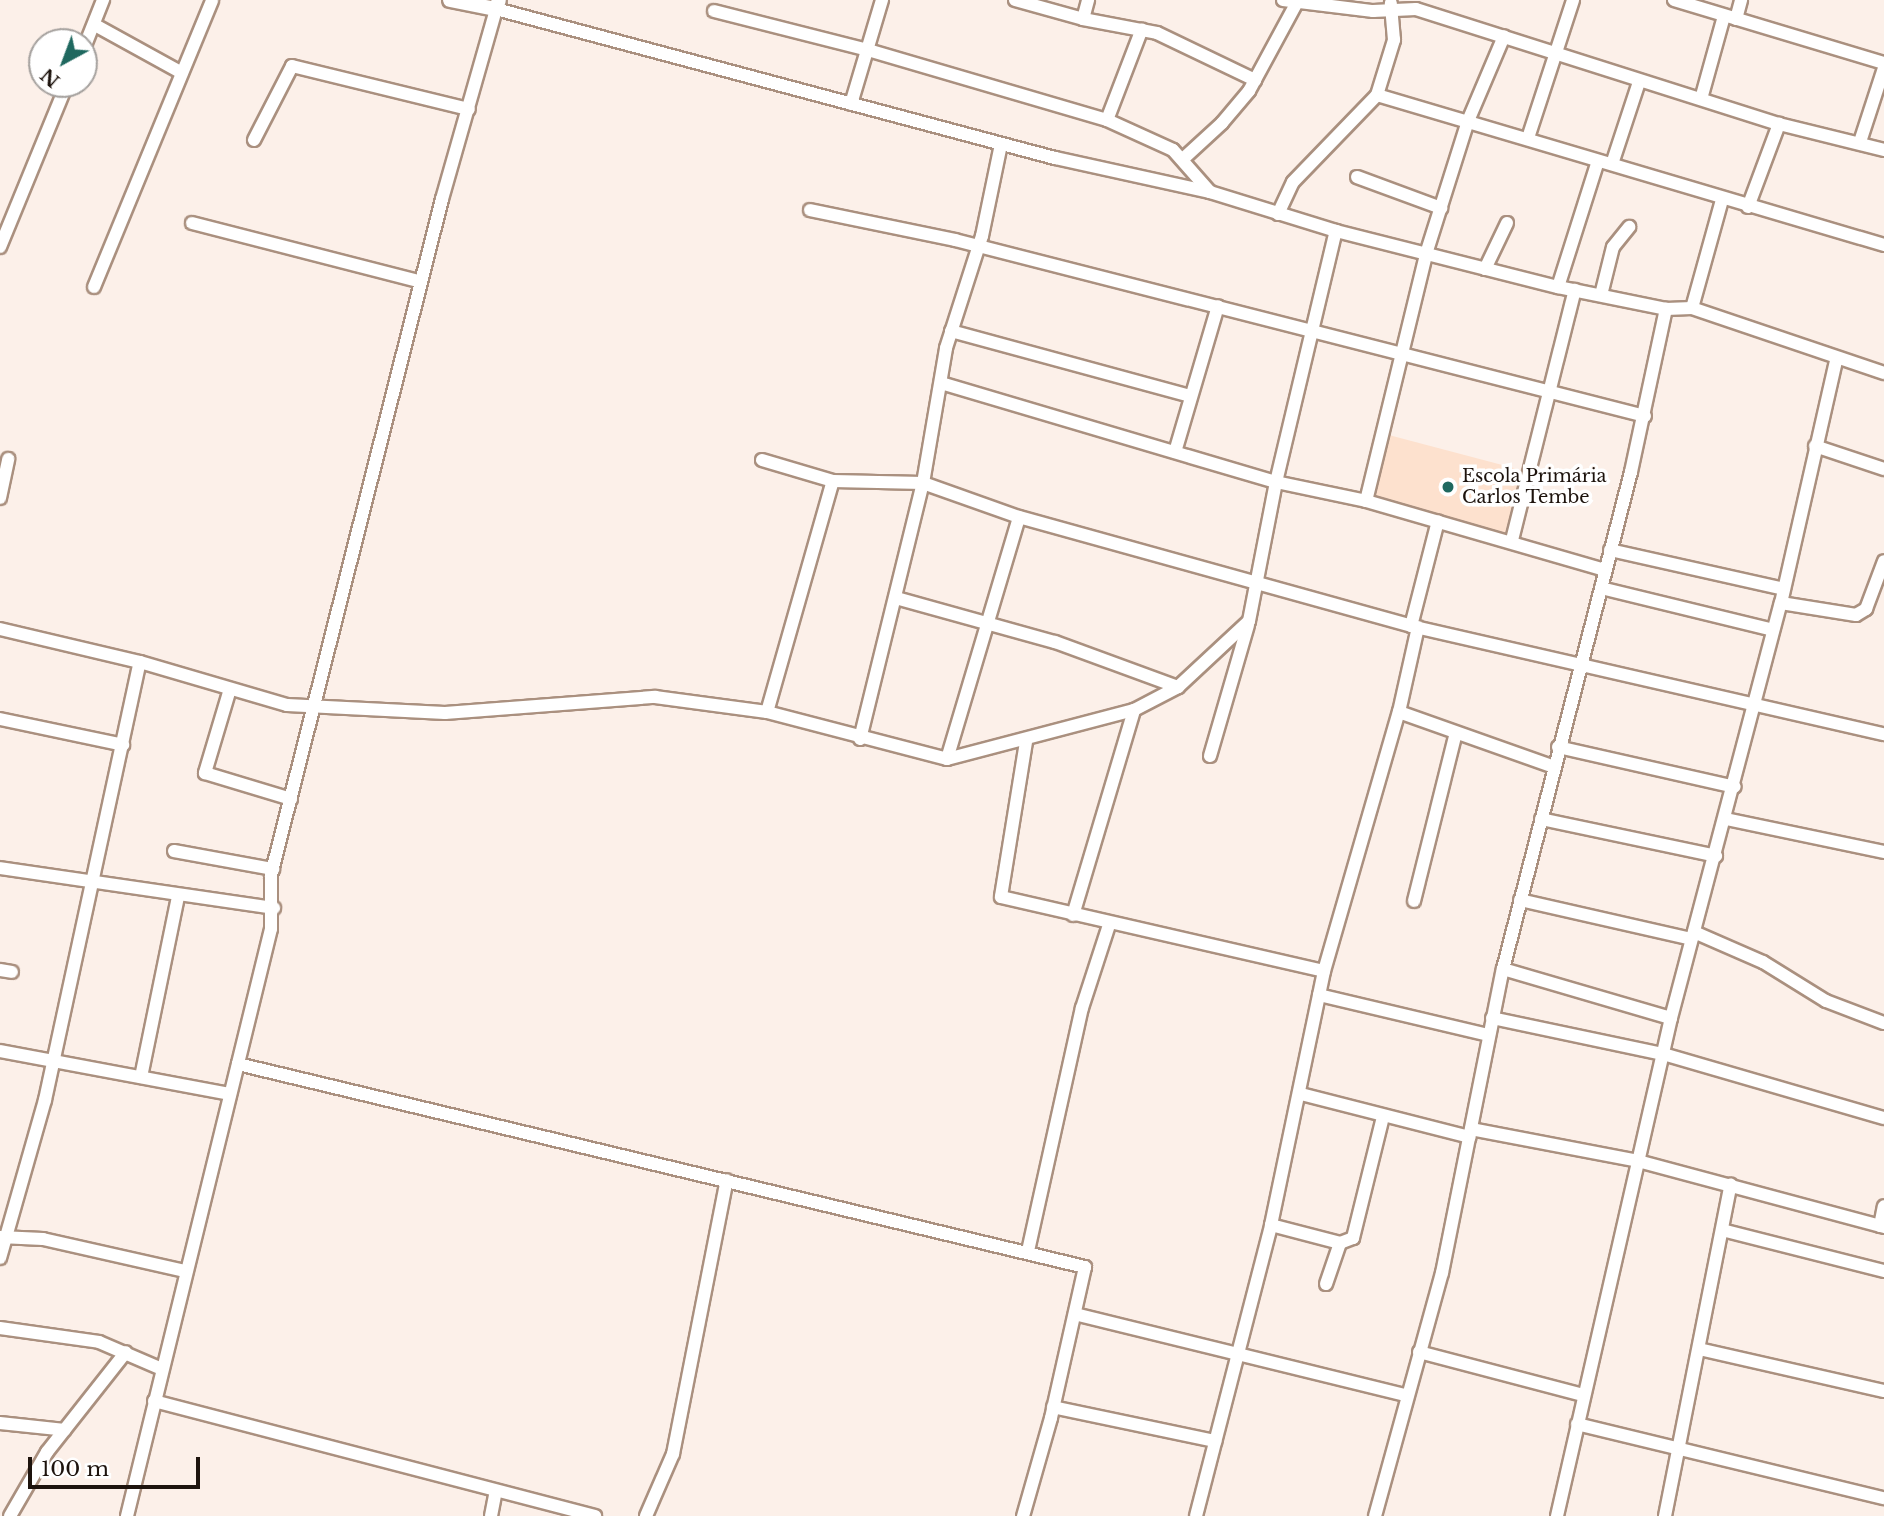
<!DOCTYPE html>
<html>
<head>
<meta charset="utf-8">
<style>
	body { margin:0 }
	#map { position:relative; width:1884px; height:1516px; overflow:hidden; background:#fcf0e9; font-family:"Libre Baskerville",serif }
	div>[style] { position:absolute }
	.built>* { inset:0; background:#fde1ce }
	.roads { filter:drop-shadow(2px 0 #aa907f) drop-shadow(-2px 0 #aa907f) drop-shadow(0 2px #aa907f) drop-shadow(0 -2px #aa907f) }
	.minor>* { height:12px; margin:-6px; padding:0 6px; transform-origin:6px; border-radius:6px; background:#fff }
	.tertiary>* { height:14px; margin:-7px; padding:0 7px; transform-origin:7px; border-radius:7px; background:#fff }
	.dots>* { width:19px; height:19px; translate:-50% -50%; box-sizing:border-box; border:4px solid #fff; border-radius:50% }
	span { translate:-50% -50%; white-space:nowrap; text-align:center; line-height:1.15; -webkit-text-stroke:7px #fff; paint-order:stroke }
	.poi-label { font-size:18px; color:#1d130d }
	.left { translate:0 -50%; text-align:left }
	.north { position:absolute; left:28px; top:28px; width:70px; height:70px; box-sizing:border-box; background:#fff; border:2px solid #a5a19e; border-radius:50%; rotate:221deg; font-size:19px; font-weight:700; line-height:28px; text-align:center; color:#1d130d }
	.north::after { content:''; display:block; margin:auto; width:24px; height:32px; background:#1f685f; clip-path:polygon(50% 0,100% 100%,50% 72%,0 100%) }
	.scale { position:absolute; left:28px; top:1457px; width:172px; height:32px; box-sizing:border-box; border:4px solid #1d130d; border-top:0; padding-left:9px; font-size:21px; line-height:24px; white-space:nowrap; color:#1d130d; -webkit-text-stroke:5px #fff; paint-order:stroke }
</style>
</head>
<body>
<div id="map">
	<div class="built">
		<div style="clip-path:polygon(1385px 434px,1529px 472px,1512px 540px,1366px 501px)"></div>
	</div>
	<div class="roads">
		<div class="minor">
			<div style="left:1015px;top:0;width:71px;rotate:15.6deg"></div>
			<div style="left:1083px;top:19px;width:75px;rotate:10.7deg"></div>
			<div style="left:1157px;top:33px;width:109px;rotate:25.6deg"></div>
			<div style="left:1283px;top:0;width:91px;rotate:7deg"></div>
			<div style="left:1373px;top:11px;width:43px;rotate:-2.7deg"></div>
			<div style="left:1416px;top:9px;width:381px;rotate:17.6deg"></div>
			<div style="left:1779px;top:124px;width:108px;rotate:13.9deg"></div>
			<div style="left:1674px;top:0;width:219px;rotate:16.7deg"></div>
			<div style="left:714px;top:11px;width:159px;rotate:14.2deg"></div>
			<div style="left:868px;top:50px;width:249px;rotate:16.3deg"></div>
			<div style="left:1107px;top:120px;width:72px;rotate:24.4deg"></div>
			<div style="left:1173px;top:150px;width:56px;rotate:48.6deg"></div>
			<div style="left:1083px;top:19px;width:20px;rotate:-75deg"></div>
			<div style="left:1736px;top:19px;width:20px;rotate:-75deg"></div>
			<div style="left:95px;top:25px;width:99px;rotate:28.9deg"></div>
			<div style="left:84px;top:48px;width:52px;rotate:-68.4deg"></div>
			<div style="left:1377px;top:95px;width:529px;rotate:16.48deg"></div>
			<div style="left:1701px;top:99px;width:86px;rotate:-74.5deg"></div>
			<div style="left:851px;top:104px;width:109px;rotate:-73.4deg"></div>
			<div style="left:1107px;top:120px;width:97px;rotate:-69deg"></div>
			<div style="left:1528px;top:138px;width:145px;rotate:-71.9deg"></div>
			<div style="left:254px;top:140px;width:83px;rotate:-62.8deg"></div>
			<div style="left:292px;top:66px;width:182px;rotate:13.7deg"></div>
			<div style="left:1860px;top:142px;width:78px;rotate:-72deg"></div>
			<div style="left:1184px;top:158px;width:52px;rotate:-42.6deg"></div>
			<div style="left:1222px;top:123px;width:42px;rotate:-49.8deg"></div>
			<div style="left:1249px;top:91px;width:99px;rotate:-61.6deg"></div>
			<div style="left:1612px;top:164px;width:86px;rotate:-71.8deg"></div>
			<div style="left:1357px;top:177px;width:90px;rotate:20.3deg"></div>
			<div style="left:1748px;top:207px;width:89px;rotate:-69.5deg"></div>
			<div style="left:810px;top:210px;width:148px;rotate:11.7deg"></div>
			<div style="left:955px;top:240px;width:712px;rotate:14.31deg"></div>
			<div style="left:1278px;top:214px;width:35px;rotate:-65deg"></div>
			<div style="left:1293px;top:182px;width:121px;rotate:-46deg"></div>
			<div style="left:1377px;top:95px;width:58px;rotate:-72.8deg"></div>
			<div style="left:1394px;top:40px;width:37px;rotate:-95deg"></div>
			<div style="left:192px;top:223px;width:236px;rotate:14.4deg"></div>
			<div style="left:0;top:247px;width:176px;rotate:-67.7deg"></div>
			<div style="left:1485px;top:269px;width:51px;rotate:-64.4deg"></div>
			<div style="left:94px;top:287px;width:310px;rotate:-67.6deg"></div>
			<div style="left:1558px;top:287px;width:132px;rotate:-72.4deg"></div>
			<div style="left:1601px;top:295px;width:49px;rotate:-76deg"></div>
			<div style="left:1613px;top:247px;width:26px;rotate:-51deg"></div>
			<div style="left:1692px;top:308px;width:112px;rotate:-74.5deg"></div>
			<div style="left:951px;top:331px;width:248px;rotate:15.2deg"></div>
			<div style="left:941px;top:383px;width:349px;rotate:16.5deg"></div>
			<div style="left:1276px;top:482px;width:92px;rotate:11.9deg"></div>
			<div style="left:1366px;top:501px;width:249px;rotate:16.1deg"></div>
			<div style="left:1815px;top:446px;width:73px;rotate:18.4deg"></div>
			<div style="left:1175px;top:452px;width:152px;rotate:-73.6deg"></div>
			<div style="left:762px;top:460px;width:74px;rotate:16.5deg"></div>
			<div style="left:833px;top:481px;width:90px;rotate:1.3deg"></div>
			<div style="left:923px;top:483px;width:102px;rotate:19.5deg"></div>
			<div style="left:1019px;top:517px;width:407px;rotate:15.5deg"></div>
			<div style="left:1411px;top:626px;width:485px;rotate:12.9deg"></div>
			<div style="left:0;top:498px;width:40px;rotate:-78deg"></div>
			<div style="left:1366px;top:501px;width:254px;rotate:-76.3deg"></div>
			<div style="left:1426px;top:254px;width:139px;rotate:-72.5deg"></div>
			<div style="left:1468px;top:121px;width:92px;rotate:-67deg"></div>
			<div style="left:1512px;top:540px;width:258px;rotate:-75.9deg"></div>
			<div style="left:1610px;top:550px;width:178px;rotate:12.6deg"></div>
			<div style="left:1601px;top:588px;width:177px;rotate:13.7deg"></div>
			<div style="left:896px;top:598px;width:165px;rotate:15.5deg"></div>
			<div style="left:1055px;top:642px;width:131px;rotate:20.1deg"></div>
			<div style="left:1781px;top:603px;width:76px;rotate:9.1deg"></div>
			<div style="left:1856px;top:615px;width:12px;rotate:-31deg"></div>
			<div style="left:1866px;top:609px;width:51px;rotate:-69.4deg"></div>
			<div style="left:1411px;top:626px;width:108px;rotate:-75.6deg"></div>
			<div style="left:0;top:629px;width:144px;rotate:13.3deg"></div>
			<div style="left:140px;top:662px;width:153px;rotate:16.3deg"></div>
			<div style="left:287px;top:705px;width:158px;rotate:2.9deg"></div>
			<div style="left:445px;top:713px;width:211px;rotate:-4.4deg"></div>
			<div style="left:655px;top:697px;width:113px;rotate:7.6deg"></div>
			<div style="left:767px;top:712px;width:186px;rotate:14.6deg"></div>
			<div style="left:947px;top:759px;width:193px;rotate:-14.7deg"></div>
			<div style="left:1134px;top:710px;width:50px;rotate:-27.6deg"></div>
			<div style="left:1178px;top:687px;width:97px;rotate:-42.9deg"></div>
			<div style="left:1249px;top:621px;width:142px;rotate:-79deg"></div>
			<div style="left:1276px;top:482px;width:258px;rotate:-76.6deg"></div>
			<div style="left:230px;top:689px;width:88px;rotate:106.6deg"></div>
			<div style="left:205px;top:773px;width:90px;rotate:16.8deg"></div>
			<div style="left:767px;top:712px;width:240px;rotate:-74.1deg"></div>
			<div style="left:1399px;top:712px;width:164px;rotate:19.5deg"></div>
			<div style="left:0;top:719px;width:126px;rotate:11.9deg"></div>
			<div style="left:860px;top:739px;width:264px;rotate:-76.2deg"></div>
			<div style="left:923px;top:483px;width:137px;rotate:-80.3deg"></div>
			<div style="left:946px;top:348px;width:118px;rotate:-72.2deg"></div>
			<div style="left:982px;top:236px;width:94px;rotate:-78.3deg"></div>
			<div style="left:1026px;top:742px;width:157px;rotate:99.2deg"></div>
			<div style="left:1001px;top:897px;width:331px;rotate:12.9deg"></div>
			<div style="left:1558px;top:747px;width:181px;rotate:12.7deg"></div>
			<div style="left:1210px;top:756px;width:136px;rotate:-73.8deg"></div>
			<div style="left:947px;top:759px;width:252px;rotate:-73.4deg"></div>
			<div style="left:1541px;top:819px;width:179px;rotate:11.9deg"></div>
			<div style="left:1726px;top:819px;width:161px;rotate:11.8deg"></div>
			<div style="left:174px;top:851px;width:101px;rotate:10.3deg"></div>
			<div style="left:0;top:868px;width:277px;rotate:8.3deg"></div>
			<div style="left:1520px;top:900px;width:176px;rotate:12.8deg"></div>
			<div style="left:1414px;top:901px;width:173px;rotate:-76deg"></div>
			<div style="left:1073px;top:915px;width:214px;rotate:-73.4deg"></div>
			<div style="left:1694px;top:932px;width:75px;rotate:23.5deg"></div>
			<div style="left:1763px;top:962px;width:74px;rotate:31.8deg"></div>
			<div style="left:1826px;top:1001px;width:62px;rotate:20.8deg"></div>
			<div style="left:1503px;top:969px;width:175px;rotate:16.3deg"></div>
			<div style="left:0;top:970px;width:12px;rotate:9deg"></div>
			<div style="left:1319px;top:995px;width:174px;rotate:13.3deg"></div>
			<div style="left:1492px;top:1018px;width:175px;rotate:11.9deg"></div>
			<div style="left:1663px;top:1054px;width:230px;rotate:16.2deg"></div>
			<div style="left:0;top:1051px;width:234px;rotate:10.6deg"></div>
			<div style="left:238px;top:1064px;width:871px;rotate:13.48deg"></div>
			<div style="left:1085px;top:1267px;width:155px;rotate:102.7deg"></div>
			<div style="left:1051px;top:1418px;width:102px;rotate:105.9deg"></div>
			<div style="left:141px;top:1077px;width:185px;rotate:-78.4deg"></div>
			<div style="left:1301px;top:1094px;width:174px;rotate:14.3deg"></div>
			<div style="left:1471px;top:1129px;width:170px;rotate:10.8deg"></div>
			<div style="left:1638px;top:1161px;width:255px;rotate:15deg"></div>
			<div style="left:1271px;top:1225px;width:71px;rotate:14.6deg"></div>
			<div style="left:1340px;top:1243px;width:14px;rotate:-21deg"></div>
			<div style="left:1353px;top:1238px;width:125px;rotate:-76.1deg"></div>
			<div style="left:1880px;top:1226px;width:20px;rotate:-79deg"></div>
			<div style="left:1722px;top:1230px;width:167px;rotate:14.2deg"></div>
			<div style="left:0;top:1237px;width:43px;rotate:2.7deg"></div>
			<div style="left:43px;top:1239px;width:146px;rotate:12.7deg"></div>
			<div style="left:1028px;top:1251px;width:249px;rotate:-77.5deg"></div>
			<div style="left:1082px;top:1008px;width:87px;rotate:-72deg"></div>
			<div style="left:0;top:1258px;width:164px;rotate:-74.1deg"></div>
			<div style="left:45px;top:1100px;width:448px;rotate:-77.8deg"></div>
			<div style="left:1326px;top:1284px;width:43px;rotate:-71.1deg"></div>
			<div style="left:1075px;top:1314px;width:341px;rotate:13.8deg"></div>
			<div style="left:0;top:1328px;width:100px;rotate:8deg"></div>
			<div style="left:99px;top:1342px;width:69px;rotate:23.2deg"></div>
			<div style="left:1699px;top:1349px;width:190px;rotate:12.8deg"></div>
			<div style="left:1419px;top:1352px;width:170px;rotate:14.7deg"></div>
			<div style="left:154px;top:1401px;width:456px;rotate:14.6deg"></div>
			<div style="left:1053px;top:1407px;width:166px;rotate:11.9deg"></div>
			<div style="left:0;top:1423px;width:65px;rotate:6.1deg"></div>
			<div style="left:1577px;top:1424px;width:316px;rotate:13.6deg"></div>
			<div style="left:10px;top:1516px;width:74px;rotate:-60deg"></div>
			<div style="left:47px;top:1452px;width:127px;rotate:-51.7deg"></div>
			<div style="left:127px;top:1516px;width:604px;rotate:-76.22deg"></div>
			<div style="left:271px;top:929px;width:54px;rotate:-90deg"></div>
			<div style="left:271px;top:875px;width:697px;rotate:-75.8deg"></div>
			<div style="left:442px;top:199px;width:198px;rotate:-74.1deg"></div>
			<div style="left:496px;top:9px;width:579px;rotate:14.93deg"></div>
			<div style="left:1055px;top:158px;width:159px;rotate:12.4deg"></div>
			<div style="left:1210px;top:192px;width:132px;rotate:17.2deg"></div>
			<div style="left:1336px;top:231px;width:229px;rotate:14.2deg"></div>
			<div style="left:1558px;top:287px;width:110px;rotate:11.5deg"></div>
			<div style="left:1666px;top:309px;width:26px;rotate:-2deg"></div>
			<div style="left:1692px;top:308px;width:203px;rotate:18.7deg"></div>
			<div style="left:491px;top:1516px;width:25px;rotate:-79deg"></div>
			<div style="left:646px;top:1516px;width:68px;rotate:-66.5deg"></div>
			<div style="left:673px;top:1454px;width:279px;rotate:-78.9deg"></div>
			<div style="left:1196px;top:1516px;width:301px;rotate:-75.5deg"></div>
			<div style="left:1271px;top:1225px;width:259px;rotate:-78.2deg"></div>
			<div style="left:1324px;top:971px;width:270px;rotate:-73.9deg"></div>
			<div style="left:1399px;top:712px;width:87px;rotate:-77.4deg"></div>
			<div style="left:1375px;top:1516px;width:252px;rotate:-74.6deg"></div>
			<div style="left:1442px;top:1273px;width:310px;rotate:-78.7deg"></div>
			<div style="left:1503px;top:969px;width:513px;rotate:-75.56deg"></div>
			<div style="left:1631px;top:472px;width:167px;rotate:-77.9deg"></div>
			<div style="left:1557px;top:1516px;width:511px;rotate:-77.11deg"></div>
			<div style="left:1671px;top:1018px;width:429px;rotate:-75.2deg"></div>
			<div style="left:1781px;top:603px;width:249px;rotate:-77.2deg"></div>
			<div style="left:1665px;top:1516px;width:338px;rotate:-78.8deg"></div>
		</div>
		<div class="tertiary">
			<div style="left:450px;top:0;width:47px;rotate:11.1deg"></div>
			<div style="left:496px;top:9px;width:9px;rotate:-72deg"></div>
		</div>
	</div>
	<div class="dots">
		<div style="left:1448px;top:487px;background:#1f685f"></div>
	</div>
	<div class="poi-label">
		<span class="left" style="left:1462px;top:487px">Escola Primária<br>Carlos Tembe</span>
	</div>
	<div class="north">N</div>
	<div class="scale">100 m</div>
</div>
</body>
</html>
